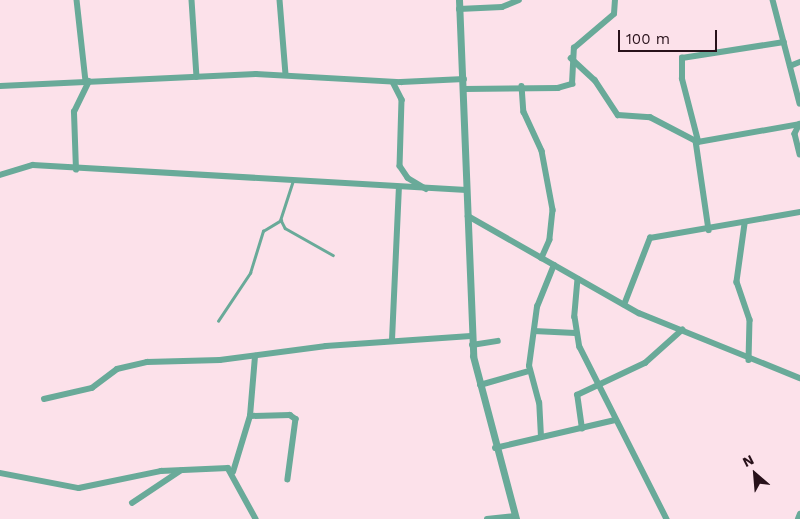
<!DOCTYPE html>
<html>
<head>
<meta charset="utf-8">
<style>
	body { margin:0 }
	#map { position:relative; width:800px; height:519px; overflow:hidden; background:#fce1ea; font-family:"Work Sans",sans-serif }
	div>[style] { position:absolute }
	.service>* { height:2.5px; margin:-1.25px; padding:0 1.25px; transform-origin:1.25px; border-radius:1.25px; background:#69aa99 }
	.minor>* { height:5.5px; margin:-2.75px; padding:0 2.75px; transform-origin:2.75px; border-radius:2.75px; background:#69aa99 }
	.tertiary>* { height:7px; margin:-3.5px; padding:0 3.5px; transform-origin:3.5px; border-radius:3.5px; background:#69aa99 }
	span { translate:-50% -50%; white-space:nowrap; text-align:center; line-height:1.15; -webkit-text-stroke:4px #fce1ea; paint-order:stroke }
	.north { position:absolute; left:730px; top:449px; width:50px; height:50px; -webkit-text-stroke:4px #fce1ea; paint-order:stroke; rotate:333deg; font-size:14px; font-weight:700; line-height:20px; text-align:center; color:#28111a }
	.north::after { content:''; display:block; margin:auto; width:18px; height:22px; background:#28111a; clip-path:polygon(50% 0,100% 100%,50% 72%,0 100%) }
	.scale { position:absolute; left:618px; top:30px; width:99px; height:22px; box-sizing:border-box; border:2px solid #28111a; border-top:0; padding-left:6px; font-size:15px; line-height:18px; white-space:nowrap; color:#28111a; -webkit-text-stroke:4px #fce1ea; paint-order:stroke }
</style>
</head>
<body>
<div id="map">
	<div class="service">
		<div style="left:293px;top:182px;width:40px;rotate:108deg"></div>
		<div style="left:281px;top:220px;width:9px;rotate:63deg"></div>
		<div style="left:285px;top:228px;width:55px;rotate:29.4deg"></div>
		<div style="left:218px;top:321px;width:58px;rotate:-56.3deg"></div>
		<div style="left:250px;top:273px;width:44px;rotate:-72.8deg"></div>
		<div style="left:263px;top:231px;width:21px;rotate:-31deg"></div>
	</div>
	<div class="minor">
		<div style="left:77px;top:0;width:81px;rotate:83.7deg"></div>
		<div style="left:192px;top:0;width:77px;rotate:86.3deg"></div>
		<div style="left:280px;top:0;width:75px;rotate:85.4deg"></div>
		<div style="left:773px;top:0;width:107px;rotate:75.4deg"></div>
		<div style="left:459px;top:9px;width:43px;rotate:-2.7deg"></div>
		<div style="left:502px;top:7px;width:18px;rotate:-22deg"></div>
		<div style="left:571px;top:58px;width:33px;rotate:43deg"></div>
		<div style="left:595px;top:80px;width:42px;rotate:56.7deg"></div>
		<div style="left:618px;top:115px;width:32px;rotate:4deg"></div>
		<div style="left:650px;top:117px;width:54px;rotate:27.5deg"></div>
		<div style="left:698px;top:142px;width:104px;rotate:-10deg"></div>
		<div style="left:790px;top:66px;width:11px;rotate:-22deg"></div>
		<div style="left:393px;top:82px;width:20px;rotate:63deg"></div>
		<div style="left:402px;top:100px;width:66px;rotate:91.7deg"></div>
		<div style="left:400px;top:166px;width:14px;rotate:56deg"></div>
		<div style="left:408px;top:178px;width:21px;rotate:31deg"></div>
		<div style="left:0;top:86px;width:256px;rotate:-2.7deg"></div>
		<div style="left:256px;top:74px;width:145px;rotate:3.2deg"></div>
		<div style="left:401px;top:82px;width:63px;rotate:-2.7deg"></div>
		<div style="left:522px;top:86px;width:26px;rotate:86deg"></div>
		<div style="left:524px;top:112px;width:43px;rotate:65.2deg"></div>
		<div style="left:542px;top:151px;width:60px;rotate:79.4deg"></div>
		<div style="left:553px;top:210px;width:30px;rotate:96deg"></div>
		<div style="left:550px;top:240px;width:20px;rotate:114deg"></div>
		<div style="left:464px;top:89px;width:94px;rotate:-0.6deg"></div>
		<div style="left:558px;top:88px;width:15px;rotate:-16deg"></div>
		<div style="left:572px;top:84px;width:36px;rotate:-87deg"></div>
		<div style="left:574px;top:48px;width:52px;rotate:-40.4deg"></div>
		<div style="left:614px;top:14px;width:14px;rotate:-86deg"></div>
		<div style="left:800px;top:124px;width:11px;rotate:117deg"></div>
		<div style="left:795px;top:134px;width:21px;rotate:76deg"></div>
		<div style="left:696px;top:141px;width:90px;rotate:81.7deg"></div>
		<div style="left:698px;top:141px;width:64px;rotate:-104.5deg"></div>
		<div style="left:682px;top:79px;width:21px;rotate:-90deg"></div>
		<div style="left:682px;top:58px;width:103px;rotate:-8.9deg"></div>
		<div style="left:76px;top:170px;width:58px;rotate:-92deg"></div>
		<div style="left:74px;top:112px;width:34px;rotate:-64deg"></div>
		<div style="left:0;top:175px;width:34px;rotate:-17deg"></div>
		<div style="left:33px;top:165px;width:434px;rotate:3.3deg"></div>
		<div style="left:468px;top:216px;width:197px;rotate:29.6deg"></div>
		<div style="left:639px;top:313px;width:174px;rotate:22deg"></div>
		<div style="left:745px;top:224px;width:59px;rotate:97.9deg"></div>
		<div style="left:737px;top:282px;width:40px;rotate:71.1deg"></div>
		<div style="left:750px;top:320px;width:40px;rotate:91.4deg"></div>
		<div style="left:578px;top:279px;width:38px;rotate:95deg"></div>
		<div style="left:575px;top:317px;width:30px;rotate:81deg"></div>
		<div style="left:580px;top:347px;width:193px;rotate:63.2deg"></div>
		<div style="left:624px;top:305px;width:72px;rotate:-68.8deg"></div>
		<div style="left:650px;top:238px;width:152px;rotate:-9.8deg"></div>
		<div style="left:534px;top:331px;width:41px;rotate:2.8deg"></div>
		<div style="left:392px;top:340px;width:152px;rotate:-87.4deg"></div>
		<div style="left:472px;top:345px;width:26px;rotate:-9deg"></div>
		<div style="left:480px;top:385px;width:51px;rotate:-15.9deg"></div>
		<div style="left:44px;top:399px;width:49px;rotate:-12.9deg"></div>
		<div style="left:92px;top:388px;width:31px;rotate:-37deg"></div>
		<div style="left:117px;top:369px;width:31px;rotate:-13deg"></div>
		<div style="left:147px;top:362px;width:73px;rotate:-1.6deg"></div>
		<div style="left:220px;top:360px;width:107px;rotate:-7.5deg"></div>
		<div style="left:326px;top:346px;width:145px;rotate:-3.9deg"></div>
		<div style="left:250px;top:416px;width:40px;rotate:-1.4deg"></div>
		<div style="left:290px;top:415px;width:7px;rotate:34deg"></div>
		<div style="left:296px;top:419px;width:61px;rotate:97.6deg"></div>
		<div style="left:582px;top:429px;width:34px;rotate:-98deg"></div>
		<div style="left:577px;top:395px;width:75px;rotate:-25.2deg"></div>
		<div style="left:645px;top:363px;width:50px;rotate:-41.7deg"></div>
		<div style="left:541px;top:437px;width:34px;rotate:-93deg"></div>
		<div style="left:539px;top:403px;width:38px;rotate:-105deg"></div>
		<div style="left:529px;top:366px;width:60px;rotate:-82.3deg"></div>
		<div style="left:537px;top:307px;width:45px;rotate:-68deg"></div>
		<div style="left:495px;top:448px;width:123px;rotate:-13.1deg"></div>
		<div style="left:233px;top:472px;width:59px;rotate:-73.1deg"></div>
		<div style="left:250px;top:416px;width:60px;rotate:-85.2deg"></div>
		<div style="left:0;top:473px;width:80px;rotate:10.8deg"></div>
		<div style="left:79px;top:488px;width:84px;rotate:-11.7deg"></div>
		<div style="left:161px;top:471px;width:67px;rotate:-2.6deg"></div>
		<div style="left:228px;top:468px;width:58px;rotate:61.2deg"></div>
		<div style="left:132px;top:503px;width:58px;rotate:-33.7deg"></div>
		<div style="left:487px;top:519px;width:28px;rotate:-6deg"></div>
		<div style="left:798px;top:519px;width:5px;rotate:-68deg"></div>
	</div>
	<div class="tertiary">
		<div style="left:459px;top:0;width:356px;rotate:87.7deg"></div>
		<div style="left:473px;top:356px;width:169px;rotate:75.2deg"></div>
	</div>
	<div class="north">N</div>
	<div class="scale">100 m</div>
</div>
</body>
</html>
